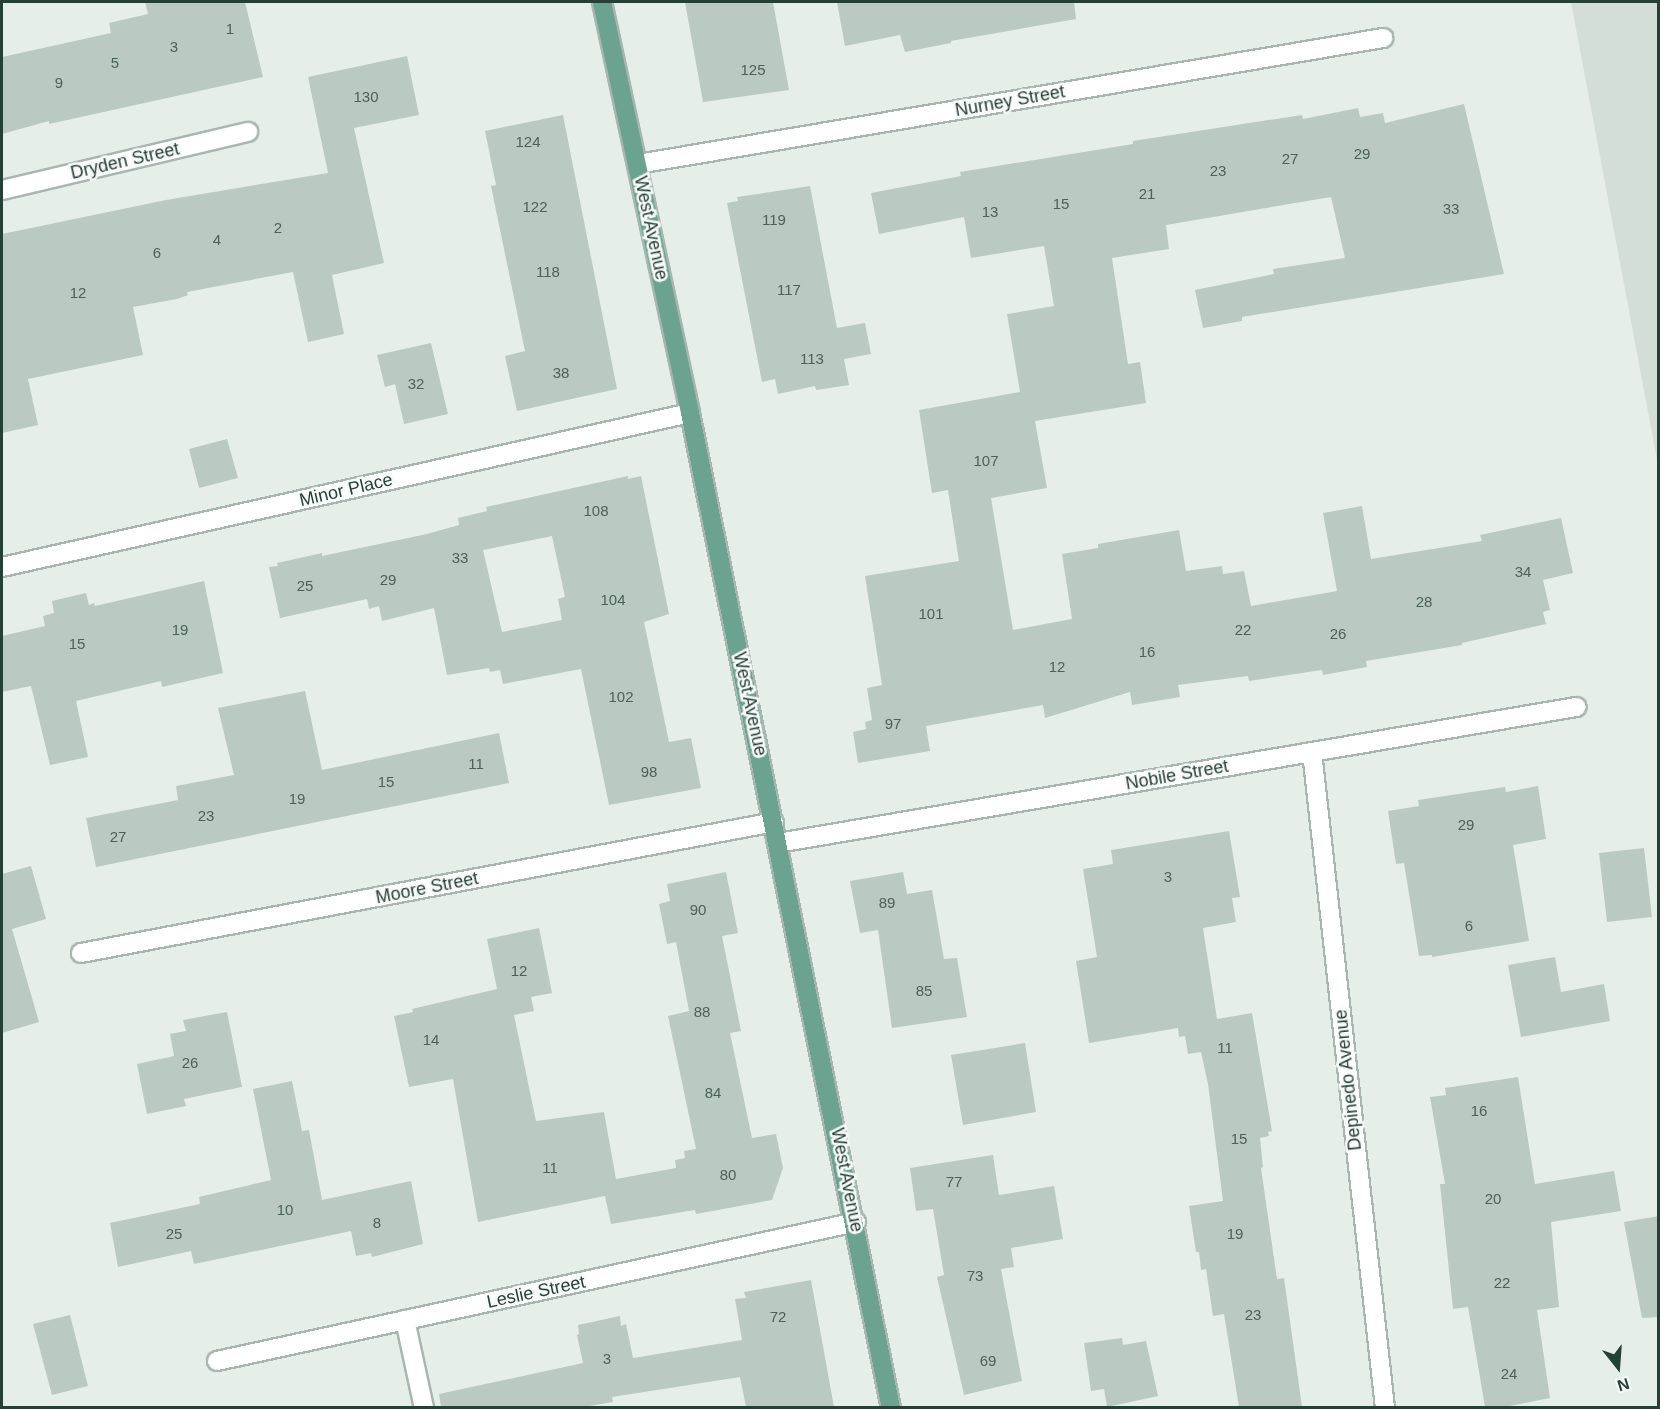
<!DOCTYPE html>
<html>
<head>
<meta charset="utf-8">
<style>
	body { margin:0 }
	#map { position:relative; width:1660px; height:1409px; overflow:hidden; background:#e6eeea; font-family:Helvetica,sans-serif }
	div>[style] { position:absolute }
	.built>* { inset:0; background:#d4ded9 }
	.building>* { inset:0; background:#bbc9c3 }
	.roads { filter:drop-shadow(2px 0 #a8b6b1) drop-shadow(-2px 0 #a8b6b1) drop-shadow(0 2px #a8b6b1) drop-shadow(0 -2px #a8b6b1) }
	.minor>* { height:18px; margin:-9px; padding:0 9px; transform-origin:9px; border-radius:9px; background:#fff }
	.major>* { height:18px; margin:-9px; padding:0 9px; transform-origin:9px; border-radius:9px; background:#6ca290 }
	span { translate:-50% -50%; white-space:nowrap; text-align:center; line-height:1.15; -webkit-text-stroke:5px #f7faf8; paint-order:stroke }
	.number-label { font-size:15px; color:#4a625a }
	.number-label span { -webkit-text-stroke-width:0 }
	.street-label { font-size:18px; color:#254037 }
	.frame { position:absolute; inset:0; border:3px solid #254037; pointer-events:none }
	.north { position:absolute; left:1588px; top:1337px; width:60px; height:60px; -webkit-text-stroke:4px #f7faf8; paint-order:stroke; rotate:163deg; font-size:16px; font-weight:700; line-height:24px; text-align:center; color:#254037 }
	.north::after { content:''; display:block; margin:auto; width:21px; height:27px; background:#254037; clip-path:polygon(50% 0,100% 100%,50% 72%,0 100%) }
</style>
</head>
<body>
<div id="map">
	<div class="built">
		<div style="clip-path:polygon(1571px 2px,1658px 2px,1658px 465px)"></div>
	</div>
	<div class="building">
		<div style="clip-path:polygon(145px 2px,245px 2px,263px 77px,49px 124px,49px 121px,2px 134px,2px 57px,111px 33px,109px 23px,148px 14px)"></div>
		<div style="clip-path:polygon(685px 2px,773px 2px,789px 90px,703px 102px)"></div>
		<div style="clip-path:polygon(837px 2px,1074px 2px,1076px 19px,951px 41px,951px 43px,905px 52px,900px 35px,845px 46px)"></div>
		<div style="clip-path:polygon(407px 56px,419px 115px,354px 128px,384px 263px,332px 275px,344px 334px,308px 342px,293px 272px,187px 292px,188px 295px,177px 299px,133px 307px,143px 355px,28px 379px,38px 425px,2px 433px,2px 234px,166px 200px,328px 173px,308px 77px)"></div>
		<div style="clip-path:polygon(1464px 104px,1504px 274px,1242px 317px,1242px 321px,1203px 328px,1195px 290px,1274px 274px,1273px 269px,1345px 258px,1331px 197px,1166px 225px,1169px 249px,1112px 258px,1128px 364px,1140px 362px,1146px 403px,1035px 421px,1047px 488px,991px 498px,1013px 630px,1072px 619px,1062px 554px,1098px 548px,1098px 544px,1179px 530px,1186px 571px,1222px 566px,1223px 574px,1244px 571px,1251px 606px,1337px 591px,1323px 513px,1362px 506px,1371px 559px,1482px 541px,1480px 535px,1561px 518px,1573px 573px,1543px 580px,1550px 610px,1543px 612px,1546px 624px,1462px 643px,1462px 645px,1366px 661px,1367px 667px,1323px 675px,1322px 670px,1249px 681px,1248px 676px,1178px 685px,1180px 697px,1132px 705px,1130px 692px,1045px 718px,1043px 705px,926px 726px,930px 751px,858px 763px,853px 732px,866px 729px,865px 722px,872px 720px,867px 688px,882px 685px,865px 576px,959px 561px,948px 490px,932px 493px,919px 410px,1020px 392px,1007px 314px,1054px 306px,1044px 246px,971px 258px,964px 217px,879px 234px,871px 193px,961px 176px,960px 172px,1133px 144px,1133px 141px,1302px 115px,1303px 119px,1358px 108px,1360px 117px,1383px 113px,1385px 123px)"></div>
		<div style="clip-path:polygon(563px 115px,617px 389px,517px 411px,505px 356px,525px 351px,491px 186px,496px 185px,485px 131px)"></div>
		<div style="clip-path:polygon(810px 186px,837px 328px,865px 323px,871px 354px,844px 359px,849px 385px,816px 390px,815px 386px,778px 394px,775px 379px,762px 382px,727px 203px,738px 201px,737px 197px)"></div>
		<div style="clip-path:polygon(431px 343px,448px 414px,404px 424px,395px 384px,385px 387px,377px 355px)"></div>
		<div style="clip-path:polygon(227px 439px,238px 478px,199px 488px,189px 449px)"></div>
		<div style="clip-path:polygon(evenodd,628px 476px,628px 479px,641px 476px,669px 614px,644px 622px,669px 742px,691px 738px,701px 788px,609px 805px,581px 669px,503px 684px,500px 670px,490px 672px,489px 668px,447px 675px,434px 608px,382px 621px,379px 606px,369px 609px,367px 599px,280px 618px,269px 567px,278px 566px,277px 563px,322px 553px,322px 556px,427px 534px,459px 525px,458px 518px,487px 511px,486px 507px,628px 476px,552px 536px,565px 597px,558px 599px,562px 620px,502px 632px,483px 550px,552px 536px)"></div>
		<div style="clip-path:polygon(204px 581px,223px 673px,162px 687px,161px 681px,76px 701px,88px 757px,50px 765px,31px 686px,2px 692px,2px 636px,45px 626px,43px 616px,54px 613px,52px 601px,86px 593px,89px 605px,94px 603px,95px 606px)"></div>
		<div style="clip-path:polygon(305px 691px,322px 770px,499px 733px,509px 783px,96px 867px,86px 818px,178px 800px,176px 786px,234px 775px,218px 708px)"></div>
		<div style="clip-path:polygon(1538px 786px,1546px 839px,1513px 845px,1529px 941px,1432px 957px,1432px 955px,1419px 956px,1404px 863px,1396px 864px,1388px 811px,1419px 806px,1418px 800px,1505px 787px,1506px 792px)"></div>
		<div style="clip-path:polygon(1229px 831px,1240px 897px,1232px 898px,1236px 922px,1203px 928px,1217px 1019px,1252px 1013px,1272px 1131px,1268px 1132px,1269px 1136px,1260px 1138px,1263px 1167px,1261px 1168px,1277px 1279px,1284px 1278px,1302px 1407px,1239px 1407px,1224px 1314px,1213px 1316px,1206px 1269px,1201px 1270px,1199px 1252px,1196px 1252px,1189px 1206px,1223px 1201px,1208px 1084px,1201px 1052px,1188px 1054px,1185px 1036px,1179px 1037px,1178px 1028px,1089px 1043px,1076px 961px,1097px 957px,1083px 869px,1113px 864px,1111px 850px)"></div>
		<div style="clip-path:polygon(1644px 848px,1652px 917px,1607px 922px,1599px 853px)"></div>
		<div style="clip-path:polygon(31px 866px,46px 919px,12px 929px,39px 1022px,2px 1033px,2px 874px)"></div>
		<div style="clip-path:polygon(726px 872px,738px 933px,722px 936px,741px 1031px,730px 1033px,752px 1138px,776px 1134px,783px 1168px,772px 1200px,696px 1214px,695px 1210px,611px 1224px,605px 1196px,478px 1222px,453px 1079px,409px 1087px,394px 1016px,413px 1012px,412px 1009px,497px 989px,487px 939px,539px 928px,552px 993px,531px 997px,534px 1011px,514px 1015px,536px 1121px,604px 1112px,616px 1179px,676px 1168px,675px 1160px,685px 1158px,684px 1151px,696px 1149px,668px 1016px,689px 1011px,676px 942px,667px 944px,659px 904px,670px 901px,667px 884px)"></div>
		<div style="clip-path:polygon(903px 872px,907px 894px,932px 890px,944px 959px,957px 958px,967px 1017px,892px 1028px,878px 930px,860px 933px,850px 881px)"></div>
		<div style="clip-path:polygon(1555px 957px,1561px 992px,1604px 984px,1610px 1021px,1521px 1037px,1508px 965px)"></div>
		<div style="clip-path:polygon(227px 1012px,242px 1087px,184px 1099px,186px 1106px,147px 1114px,137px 1064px,174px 1056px,170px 1034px,186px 1031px,183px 1020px)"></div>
		<div style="clip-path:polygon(1025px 1043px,1036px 1112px,963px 1125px,951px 1055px)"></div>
		<div style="clip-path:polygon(1518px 1077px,1535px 1184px,1614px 1171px,1621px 1211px,1551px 1222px,1559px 1307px,1537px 1310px,1550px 1398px,1505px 1407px,1485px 1407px,1468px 1307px,1453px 1309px,1440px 1184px,1445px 1184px,1430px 1097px,1446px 1095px,1445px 1088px)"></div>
		<div style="clip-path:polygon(292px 1081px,302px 1131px,309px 1130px,322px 1200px,411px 1181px,423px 1244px,372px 1257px,371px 1253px,356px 1256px,351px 1231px,194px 1264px,191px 1251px,118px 1267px,110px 1223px,200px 1204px,199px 1197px,271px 1180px,253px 1089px)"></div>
		<div style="clip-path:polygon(993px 1155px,999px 1195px,1054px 1186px,1063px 1239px,1011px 1248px,1014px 1267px,1001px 1269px,1022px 1381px,964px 1395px,937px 1277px,944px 1275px,933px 1209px,916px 1211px,910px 1168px)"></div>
		<div style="clip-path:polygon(1659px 1216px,1659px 1317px,1642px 1318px,1624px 1222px)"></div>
		<div style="clip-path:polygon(811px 1280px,834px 1407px,746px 1407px,740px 1377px,612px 1397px,613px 1402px,584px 1407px,441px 1407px,439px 1394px,583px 1363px,577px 1335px,579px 1334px,578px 1325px,620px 1316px,621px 1326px,626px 1324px,633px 1358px,742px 1340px,735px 1299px,746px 1298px,744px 1292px)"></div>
		<div style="clip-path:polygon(70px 1315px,88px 1386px,52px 1395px,33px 1324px)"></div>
		<div style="clip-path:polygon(1122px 1338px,1123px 1345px,1146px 1341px,1158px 1396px,1107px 1407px,1104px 1389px,1091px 1391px,1084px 1343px)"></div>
	</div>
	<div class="roads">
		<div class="minor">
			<div style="left:638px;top:164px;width:756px;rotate:-9.6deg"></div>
			<div style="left:2px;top:190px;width:253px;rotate:-13.3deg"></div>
			<div style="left:2px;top:567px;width:705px;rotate:-12.62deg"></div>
			<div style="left:1312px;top:752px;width:660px;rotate:83.65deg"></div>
			<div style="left:778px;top:843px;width:810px;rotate:-9.67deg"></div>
			<div style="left:81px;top:953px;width:705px;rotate:-10.7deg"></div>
			<div style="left:405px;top:1320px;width:90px;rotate:77.8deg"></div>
			<div style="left:217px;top:1361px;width:654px;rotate:-12.27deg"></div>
		</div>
		<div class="major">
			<div style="left:602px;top:2px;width:420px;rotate:77.9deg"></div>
			<div style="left:690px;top:413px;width:1015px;rotate:78.58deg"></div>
		</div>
	</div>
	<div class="number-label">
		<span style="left:230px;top:29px">1</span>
		<span style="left:174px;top:47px">3</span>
		<span style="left:115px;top:63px">5</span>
		<span style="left:753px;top:70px">125</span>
		<span style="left:59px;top:83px">9</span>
		<span style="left:366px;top:97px">130</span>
		<span style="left:528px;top:142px">124</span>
		<span style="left:1362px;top:154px">29</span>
		<span style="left:1290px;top:159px">27</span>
		<span style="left:1218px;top:171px">23</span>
		<span style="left:1147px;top:194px">21</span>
		<span style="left:1061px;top:204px">15</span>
		<span style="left:535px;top:207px">122</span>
		<span style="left:1451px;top:209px">33</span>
		<span style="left:990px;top:212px">13</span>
		<span style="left:774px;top:220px">119</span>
		<span style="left:278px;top:228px">2</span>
		<span style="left:217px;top:240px">4</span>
		<span style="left:157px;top:253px">6</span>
		<span style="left:548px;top:272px">118</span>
		<span style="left:789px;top:290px">117</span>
		<span style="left:78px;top:293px">12</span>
		<span style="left:812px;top:359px">113</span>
		<span style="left:561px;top:373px">38</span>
		<span style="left:416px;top:384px">32</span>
		<span style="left:986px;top:461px">107</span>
		<span style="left:596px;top:511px">108</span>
		<span style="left:460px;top:558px">33</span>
		<span style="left:1523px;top:572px">34</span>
		<span style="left:388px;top:580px">29</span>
		<span style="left:305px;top:586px">25</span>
		<span style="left:613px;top:600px">104</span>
		<span style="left:1424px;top:602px">28</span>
		<span style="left:931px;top:614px">101</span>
		<span style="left:180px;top:630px">19</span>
		<span style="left:1243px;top:630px">22</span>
		<span style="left:1338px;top:634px">26</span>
		<span style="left:77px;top:644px">15</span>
		<span style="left:1147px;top:652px">16</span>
		<span style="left:1057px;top:667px">12</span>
		<span style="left:621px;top:697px">102</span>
		<span style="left:893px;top:724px">97</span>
		<span style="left:476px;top:764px">11</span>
		<span style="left:649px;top:772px">98</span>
		<span style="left:386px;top:782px">15</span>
		<span style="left:297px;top:799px">19</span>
		<span style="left:206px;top:816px">23</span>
		<span style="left:1466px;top:825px">29</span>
		<span style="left:118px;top:837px">27</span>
		<span style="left:1168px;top:877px">3</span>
		<span style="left:887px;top:903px">89</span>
		<span style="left:698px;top:910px">90</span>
		<span style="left:1469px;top:926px">6</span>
		<span style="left:519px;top:971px">12</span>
		<span style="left:924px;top:991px">85</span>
		<span style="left:702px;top:1012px">88</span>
		<span style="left:431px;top:1040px">14</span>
		<span style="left:1225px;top:1048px">11</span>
		<span style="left:190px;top:1063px">26</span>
		<span style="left:713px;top:1093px">84</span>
		<span style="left:1479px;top:1111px">16</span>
		<span style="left:1239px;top:1139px">15</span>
		<span style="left:550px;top:1168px">11</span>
		<span style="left:728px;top:1175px">80</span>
		<span style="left:954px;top:1182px">77</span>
		<span style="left:1493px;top:1199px">20</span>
		<span style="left:285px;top:1210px">10</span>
		<span style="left:377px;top:1223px">8</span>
		<span style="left:174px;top:1234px">25</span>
		<span style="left:1235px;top:1234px">19</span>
		<span style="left:975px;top:1276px">73</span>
		<span style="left:1502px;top:1283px">22</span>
		<span style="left:1253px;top:1315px">23</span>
		<span style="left:778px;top:1317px">72</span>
		<span style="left:607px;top:1359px">3</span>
		<span style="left:988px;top:1361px">69</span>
		<span style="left:1509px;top:1374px">24</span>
	</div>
	<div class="street-label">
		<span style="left:1010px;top:101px;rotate:-10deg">Nurney Street</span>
		<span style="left:125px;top:161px;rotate:-13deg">Dryden Street</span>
		<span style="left:651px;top:228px;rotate:78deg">West Avenue</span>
		<span style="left:346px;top:490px;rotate:-13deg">Minor Place</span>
		<span style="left:750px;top:704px;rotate:78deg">West Avenue</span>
		<span style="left:1177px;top:775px;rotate:-10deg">Nobile Street</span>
		<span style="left:427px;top:888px;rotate:-11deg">Moore Street</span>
		<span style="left:1348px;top:1080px;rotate:-96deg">Depinedo Avenue</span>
		<span style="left:847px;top:1180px;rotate:79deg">West Avenue</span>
		<span style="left:536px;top:1292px;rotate:-12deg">Leslie Street</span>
	</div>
	<div class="frame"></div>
	<div class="north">N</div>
</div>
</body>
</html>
